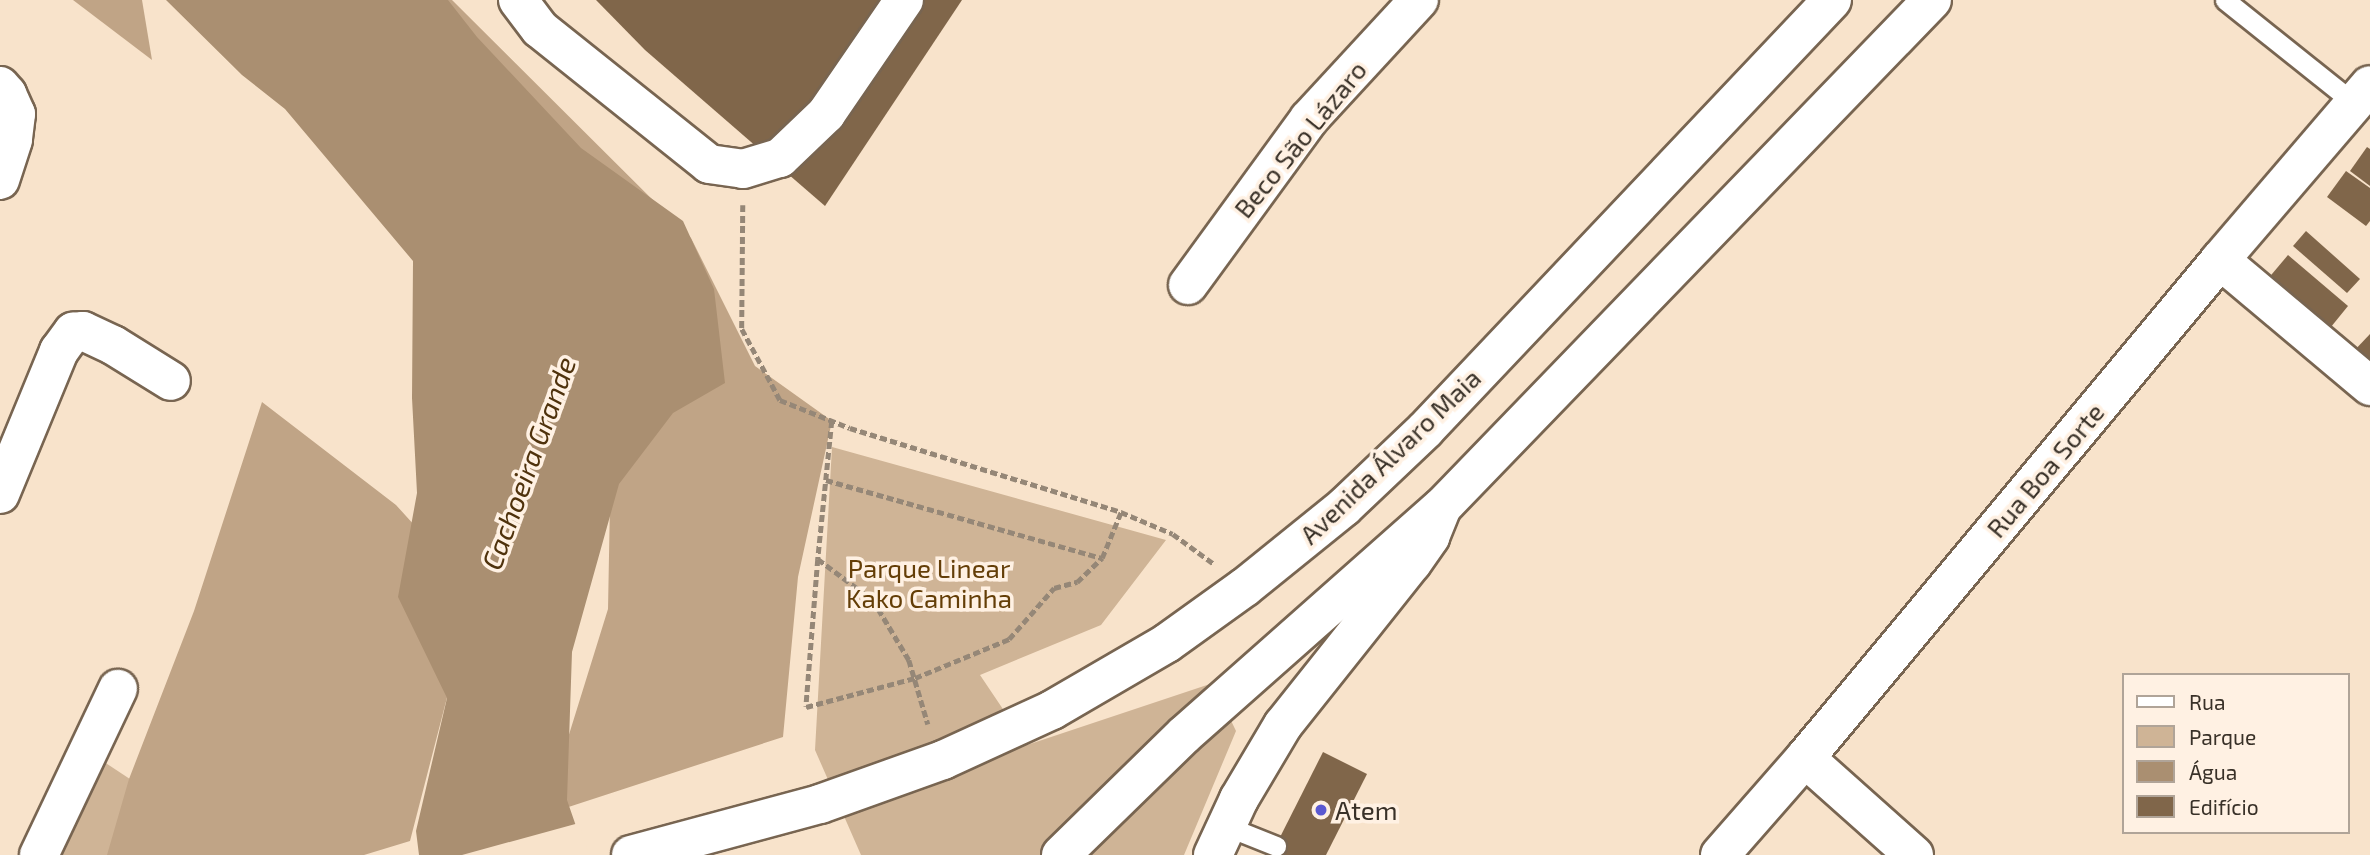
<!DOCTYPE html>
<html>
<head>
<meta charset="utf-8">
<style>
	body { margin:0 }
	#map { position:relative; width:2370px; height:855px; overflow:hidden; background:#f8e3cb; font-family:"Exo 2",sans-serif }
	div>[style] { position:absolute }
	.green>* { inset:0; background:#cfb496 }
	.forest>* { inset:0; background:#c0a486 }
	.water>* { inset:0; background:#aa8f71 }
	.pier>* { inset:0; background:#f8e3cb }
	.building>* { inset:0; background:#80664a }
	.path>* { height:4.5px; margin-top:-2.25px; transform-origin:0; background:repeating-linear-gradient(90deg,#958777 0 7px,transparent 0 10.5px) }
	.roads { filter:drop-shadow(2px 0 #786551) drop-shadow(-2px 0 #786551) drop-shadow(0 2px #786551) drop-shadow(0 -2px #786551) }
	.service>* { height:19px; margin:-9.5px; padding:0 9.5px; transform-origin:9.5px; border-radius:9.5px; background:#fff }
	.minor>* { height:38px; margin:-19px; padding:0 19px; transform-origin:19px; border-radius:19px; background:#fff }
	.tertiary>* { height:38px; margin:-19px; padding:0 19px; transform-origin:19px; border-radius:19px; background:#fff }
	.trunk>* { height:38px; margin:-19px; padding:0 19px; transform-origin:19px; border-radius:19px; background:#fff }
	.dots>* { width:19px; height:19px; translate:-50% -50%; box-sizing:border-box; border:4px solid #fff1e3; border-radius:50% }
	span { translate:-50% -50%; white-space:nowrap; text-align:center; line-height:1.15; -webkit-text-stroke:7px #fff1e3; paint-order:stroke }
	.street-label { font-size:26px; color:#393128 }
	.park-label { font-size:26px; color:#643e07 }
	.poi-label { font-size:26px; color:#393128 }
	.left { translate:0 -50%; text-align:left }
	.water-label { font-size:28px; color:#4f320c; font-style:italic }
	.legend { position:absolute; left:2122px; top:673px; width:228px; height:161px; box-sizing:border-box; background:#fff1e3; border:2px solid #b0a498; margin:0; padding:9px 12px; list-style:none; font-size:21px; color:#393128 }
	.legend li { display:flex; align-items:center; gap:14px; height:35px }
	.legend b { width:35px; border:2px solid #b0a498 }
</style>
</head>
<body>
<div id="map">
	<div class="green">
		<div style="clip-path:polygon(832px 447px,1166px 540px,1101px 625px,980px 675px,1027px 745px,1213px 683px,1236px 731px,1184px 855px,861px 855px,815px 750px)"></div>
		<div style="clip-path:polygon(86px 750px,245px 855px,34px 855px)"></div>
	</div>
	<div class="forest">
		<div style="clip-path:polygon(73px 0,142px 0,152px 60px)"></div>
		<div style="clip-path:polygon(284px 0,452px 0,691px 238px,755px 366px,832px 421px,798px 577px,783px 737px,544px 815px,608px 609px,613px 342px)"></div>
		<div style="clip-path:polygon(262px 402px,396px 505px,465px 581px,458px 655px,410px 841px,364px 855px,107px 855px,129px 779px,194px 611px)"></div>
	</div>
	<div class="water">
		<div style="clip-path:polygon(166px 0,448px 0,477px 37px,581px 148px,683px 221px,714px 289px,725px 383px,673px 413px,619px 484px,572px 652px,567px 800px,586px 855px,419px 855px,416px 831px,447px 698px,398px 597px,417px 493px,412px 398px,413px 261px,285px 109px,242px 75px)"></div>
	</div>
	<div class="pier">
		<div style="clip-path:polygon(579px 823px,589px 855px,462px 855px)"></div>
	</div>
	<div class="building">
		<div style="clip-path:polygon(596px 0,962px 0,825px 206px,645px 50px)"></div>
		<div style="clip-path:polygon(2367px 147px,2370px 149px,2370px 186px,2350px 171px)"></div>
		<div style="clip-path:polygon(2346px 171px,2370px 188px,2370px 221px,2366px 226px,2327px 197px)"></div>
		<div style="clip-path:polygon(2306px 231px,2360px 279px,2347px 293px,2293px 246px)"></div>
		<div style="clip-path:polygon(2288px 255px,2348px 306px,2322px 338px,2261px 287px)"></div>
		<div style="clip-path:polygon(2370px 334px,2370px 372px,2352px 353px)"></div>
		<div style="clip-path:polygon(1323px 752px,1367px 774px,1326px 855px,1271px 855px)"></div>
	</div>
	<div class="path">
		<div style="left:743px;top:205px;width:124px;rotate:90.5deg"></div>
		<div style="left:742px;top:329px;width:81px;rotate:61.8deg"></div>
		<div style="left:780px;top:400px;width:75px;rotate:21.8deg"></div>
		<div style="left:850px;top:428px;width:284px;rotate:17.2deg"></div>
		<div style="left:1121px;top:512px;width:56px;rotate:22.9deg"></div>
		<div style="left:1173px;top:534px;width:51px;rotate:36.2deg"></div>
		<div style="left:832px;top:421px;width:139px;rotate:95.8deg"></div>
		<div style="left:818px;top:559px;width:69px;rotate:36.7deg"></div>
		<div style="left:873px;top:600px;width:70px;rotate:59deg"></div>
		<div style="left:909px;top:660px;width:67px;rotate:73.5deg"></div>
		<div style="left:826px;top:480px;width:286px;rotate:15.8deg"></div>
		<div style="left:818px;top:559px;width:148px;rotate:94.6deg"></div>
		<div style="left:806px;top:707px;width:113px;rotate:-14.9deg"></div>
		<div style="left:915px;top:678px;width:102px;rotate:-22.5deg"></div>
		<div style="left:1009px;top:639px;width:68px;rotate:-48.6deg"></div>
		<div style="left:1054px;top:588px;width:24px;rotate:-15deg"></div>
		<div style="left:1077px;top:582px;width:35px;rotate:-44deg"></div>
		<div style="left:1102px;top:558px;width:50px;rotate:-67.6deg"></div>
	</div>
	<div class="roads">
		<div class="service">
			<div style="left:2225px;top:0;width:165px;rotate:38.6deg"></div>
			<div style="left:1226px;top:826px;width:54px;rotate:21.8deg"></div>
		</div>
		<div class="minor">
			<div style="left:518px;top:0;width:36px;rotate:53deg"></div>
			<div style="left:540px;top:29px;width:216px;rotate:38.6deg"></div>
			<div style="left:709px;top:164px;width:34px;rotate:8deg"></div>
			<div style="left:743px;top:169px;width:39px;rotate:-17deg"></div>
			<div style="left:780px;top:158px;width:64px;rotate:-43.7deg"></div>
			<div style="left:826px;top:114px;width:138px;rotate:-55.6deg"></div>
			<div style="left:0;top:86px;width:11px;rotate:49deg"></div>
			<div style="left:7px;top:94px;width:22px;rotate:66deg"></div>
			<div style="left:16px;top:114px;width:26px;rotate:97deg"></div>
			<div style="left:13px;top:140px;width:42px;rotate:108deg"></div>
			<div style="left:2220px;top:260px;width:196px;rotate:40deg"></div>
			<div style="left:1188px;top:285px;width:205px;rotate:-53.9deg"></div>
			<div style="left:1309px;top:119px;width:162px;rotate:-47.3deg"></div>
			<div style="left:0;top:494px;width:155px;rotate:-67.6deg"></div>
			<div style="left:59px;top:351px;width:24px;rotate:-54deg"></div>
			<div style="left:73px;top:332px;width:10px;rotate:-6deg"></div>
			<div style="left:83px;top:331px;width:33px;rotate:25deg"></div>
			<div style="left:113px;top:345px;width:68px;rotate:31.8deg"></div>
			<div style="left:1805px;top:758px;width:146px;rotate:41.7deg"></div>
			<div style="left:39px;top:855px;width:184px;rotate:-64.6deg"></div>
			<div style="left:1720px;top:855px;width:129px;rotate:-48.8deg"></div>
			<div style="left:1805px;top:758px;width:648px;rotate:-50.19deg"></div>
			<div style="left:2220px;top:260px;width:230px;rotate:-49.4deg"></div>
		</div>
		<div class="tertiary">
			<div style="left:1213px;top:855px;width:62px;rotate:-65.1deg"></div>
			<div style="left:1239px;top:799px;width:86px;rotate:-59.3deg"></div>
			<div style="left:1283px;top:725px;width:207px;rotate:-51.5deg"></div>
			<div style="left:1412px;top:563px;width:32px;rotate:-55deg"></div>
			<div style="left:1430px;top:537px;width:31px;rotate:-68deg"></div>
		</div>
		<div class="trunk">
			<div style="left:631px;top:855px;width:196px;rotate:-15.1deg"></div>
			<div style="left:820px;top:804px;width:131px;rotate:-19.7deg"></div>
			<div style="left:943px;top:760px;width:120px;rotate:-24.6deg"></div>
			<div style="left:1052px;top:710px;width:133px;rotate:-30.2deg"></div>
			<div style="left:1167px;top:643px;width:96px;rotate:-35.7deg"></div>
			<div style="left:1245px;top:587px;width:127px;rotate:-38.9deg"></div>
			<div style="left:1344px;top:507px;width:112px;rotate:-43.5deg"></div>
			<div style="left:1425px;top:430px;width:592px;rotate:-46.57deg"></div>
			<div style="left:1061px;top:855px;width:172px;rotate:-44.3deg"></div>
			<div style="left:1184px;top:735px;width:344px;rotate:-41.5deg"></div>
			<div style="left:1442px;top:507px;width:705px;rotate:-45.98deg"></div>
		</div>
	</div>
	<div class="dots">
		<div style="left:1321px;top:810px;background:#5b59d1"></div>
	</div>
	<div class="street-label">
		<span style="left:1300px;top:139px;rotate:-51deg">Beco São Lázaro</span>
		<span style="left:1390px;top:456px;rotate:-44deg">Avenida Álvaro Maia</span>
		<span style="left:2045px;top:470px;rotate:-50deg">Rua Boa Sorte</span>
	</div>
	<div class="park-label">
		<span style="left:929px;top:583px">Parque Linear<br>Kako Caminha</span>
	</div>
	<div class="poi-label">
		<span class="left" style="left:1335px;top:810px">Atem</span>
	</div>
	<div class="water-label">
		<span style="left:528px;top:463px;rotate:-70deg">Cachoeira Grande</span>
	</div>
	<ul class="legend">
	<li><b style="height:9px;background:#fff"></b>Rua</li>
	<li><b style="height:19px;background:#cfb496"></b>Parque</li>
	<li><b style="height:19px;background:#aa8f71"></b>Água</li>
	<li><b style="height:19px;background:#80664a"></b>Edifício</li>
	</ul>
</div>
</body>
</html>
